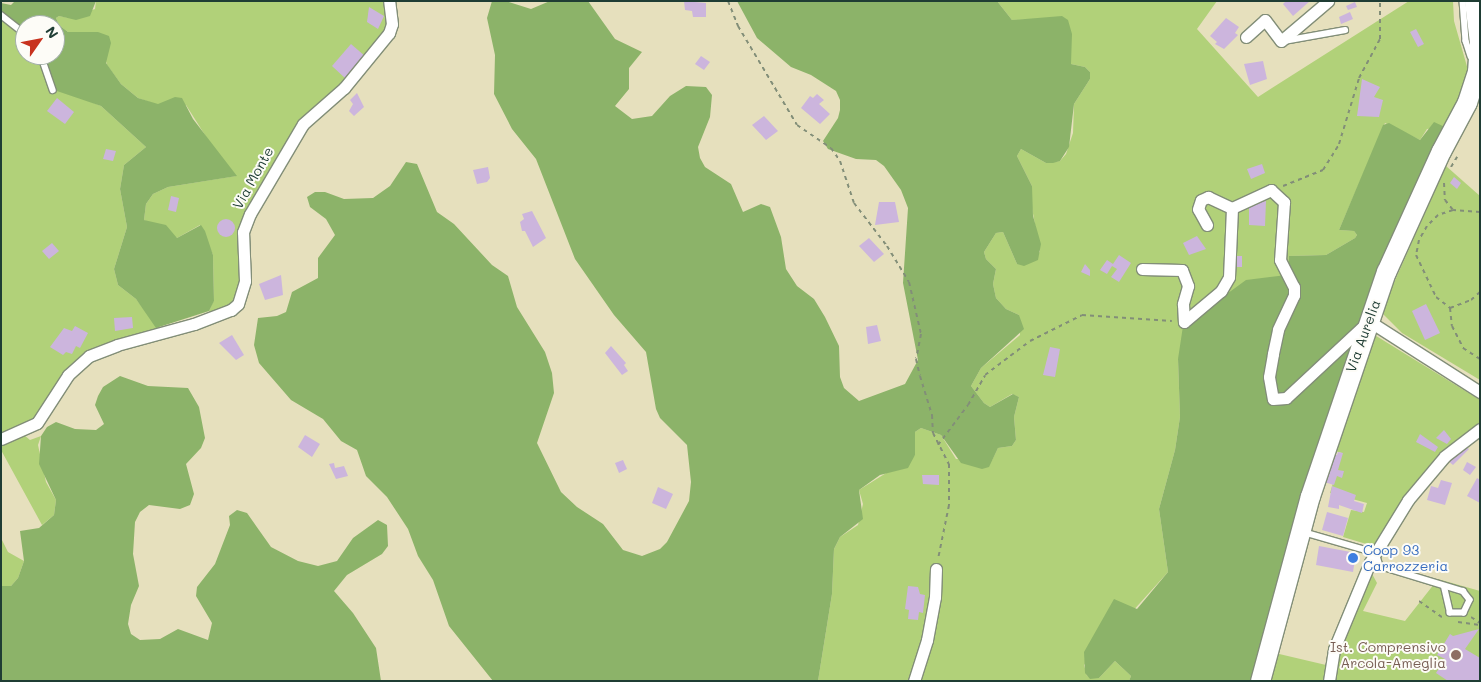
<!DOCTYPE html>
<html>
<head>
<meta charset="utf-8">
<style>
	body { margin:0 }
	#map { position:relative; width:1481px; height:682px; overflow:hidden; background:#e6e0bd; font-family:Mali,sans-serif }
	div>[style] { position:absolute }
	.green>* { inset:0; background:#b1d179 }
	.forest>* { inset:0; background:#8cb369 }
	.building>* { inset:0; background:#ccb5dd }
	.round { border-radius:50% }
	.path>* { height:2px; margin-top:-1px; transform-origin:0; background:repeating-linear-gradient(90deg,#828e78 0 4px,transparent 0 8px) }
	.roads { filter:drop-shadow(1px 0 #828e78) drop-shadow(-1px 0 #828e78) drop-shadow(0 1px #828e78) drop-shadow(0 -1px #828e78) }
	.service>* { height:5.5px; margin:-2.75px; padding:0 2.75px; transform-origin:2.75px; border-radius:2.75px; background:#fff }
	.minor>* { height:11px; margin:-5.5px; padding:0 5.5px; transform-origin:5.5px; border-radius:5.5px; background:#fff }
	.primary>* { height:19px; margin:-9.5px; padding:0 9.5px; transform-origin:9.5px; border-radius:9.5px; background:#fff }
	.dots>* { width:14px; height:14px; translate:-50% -50%; box-sizing:border-box; border:2px solid #fdfcf7; border-radius:50% }
	span { translate:-50% -50%; white-space:nowrap; text-align:center; line-height:1.15; -webkit-text-stroke:4px #fdfcf7; paint-order:stroke }
	.street-label { font-size:14px; color:#1f3d34 }
	.shop-label { font-size:14px; color:#366cbe }
	.left { translate:0 -50%; text-align:left }
	.education-label { font-size:14px; color:#785e54 }
	.right { translate:-100% -50%; text-align:right }
	.frame { position:absolute; inset:0; border:2px solid #1f3d34; pointer-events:none }
	.north { position:absolute; left:15px; top:15px; width:50px; height:50px; box-sizing:border-box; background:#fdfcf7; border:1px solid #a4b0a9; border-radius:50%; rotate:57deg; font-size:14px; font-weight:700; line-height:20px; text-align:center; color:#1f3d34 }
	.north::after { content:''; display:block; margin:auto; width:18px; height:22px; background:#c8321e; clip-path:polygon(50% 0,100% 100%,50% 72%,0 100%) }
</style>
</head>
<body>
<div id="map">
	<div class="green">
		<div style="clip-path:polygon(96px 1px,388px 1px,391px 24px,342px 85px,300px 122px,250px 213px,241px 298px,212px 317px,209px 311px,214px 300px,213px 255px,200px 225px,177px 238px,144px 220px,146px 204px,153px 194px,168px 187px,236px 176px,217px 154px,186px 105px,155px 104px,138px 98px,121px 84px,107px 65px,98px 32px,68px 32px,59px 25px,56px 18px,59px 16px,69px 18px,95px 9px)"></div>
		<div style="clip-path:polygon(997px 1px,1217px 1px,1197px 29px,1258px 97px,1409px 1px,1453px 1px,1454px 21px,1468px 70px,1456px 113px,1445px 127px,1427px 129px,1420px 140px,1385px 123px,1339px 230px,1354px 231px,1357px 235px,1355px 238px,1326px 255px,1289px 256px,1287px 275px,1178px 359px,1180px 417px,1175px 450px,1159px 509px,1168px 572px,1084px 665px,1087px 676px,1099px 678px,1115px 661px,1131px 676px,1129px 681px,818px 681px,832px 594px,834px 549px,840px 537px,858px 525px,863px 504px,859px 490px,915px 455px,915px 432px,921px 428px,941px 435px,956px 459px,992px 460px,998px 448px,1012px 446px,1016px 440px,1014px 417px,1019px 397px,1012px 394px,990px 407px,984px 403px,971px 386px,981px 368px,1020px 335px,1019px 315px,1006px 309px,996px 298px,993px 284px,996px 269px,986px 259px,984px 252px,996px 233px,1003px 232px,1017px 264px,1040px 252px,1032px 208px,1032px 186px,1017px 156px,1021px 149px,1046px 163px,1060px 161px,1066px 154px,1073px 133px,1074px 104px,1090px 79px,1090px 72px,1085px 67px,1071px 64px,1071px 56px,1048px 19px,1012px 20px)"></div>
		<div style="clip-path:polygon(1px 13px,25px 33px,25px 55px,42px 55px,79px 97px,101px 106px,146px 147px,124px 165px,120px 189px,127px 227px,114px 269px,118px 285px,136px 299px,163px 334px,89px 356px,41px 419px,1px 439px)"></div>
		<div style="clip-path:polygon(1446px 166px,1480px 196px,1480px 380px,1402px 333px,1384px 315px,1384px 305px)"></div>
		<div style="clip-path:polygon(1373px 334px,1480px 400px,1480px 422px,1451px 446px,1396px 511px,1373px 546px,1343px 537px,1351px 510px,1364px 512px,1367px 503px,1330px 493px,1342px 453px,1331px 450px)"></div>
		<div style="clip-path:polygon(24px 435px,30px 440px,41px 436px,38px 445px,46px 482px,56px 500px,54px 515px,42px 525px,1px 450px,1px 446px)"></div>
		<div style="clip-path:polygon(1px 538px,8px 552px,24px 561px,18px 578px,11px 586px,1px 586px)"></div>
		<div style="clip-path:polygon(1370px 570px,1377px 583px,1363px 611px,1405px 621px,1438px 579px,1480px 591px,1480px 681px,1334px 681px,1336px 649px)"></div>
		<div style="clip-path:polygon(1275px 653px,1326px 665px,1324px 681px,1269px 681px)"></div>
	</div>
	<div class="forest">
		<div style="clip-path:polygon(15px 1px,96px 1px,90px 16px,76px 20px,59px 16px,56px 18px,59px 25px,68px 32px,98px 32px,109px 36px,111px 43px,106px 63px,121px 84px,138px 98px,158px 104px,175px 97px,182px 98px,193px 119px,237px 176px,168px 187px,153px 194px,146px 204px,144px 220px,166px 225px,177px 238px,201px 225px,205px 231px,213px 255px,214px 301px,209px 311px,156px 328px,136px 299px,118px 285px,114px 269px,127px 227px,120px 189px,124px 165px,146px 147px,101px 106px,54px 90px,42px 55px,55px 55px,55px 25px,25px 25px,25px 33px,1px 13px,1px 3px,11px 5px)"></div>
		<div style="clip-path:polygon(492px 1px,506px 1px,531px 9px,550px 1px,588px 1px,615px 39px,642px 52px,629px 68px,629px 89px,615px 106px,632px 119px,652px 116px,670px 96px,686px 86px,706px 87px,712px 95px,710px 117px,698px 147px,700px 158px,705px 167px,731px 184px,743px 212px,761px 204px,770px 207px,781px 237px,786px 269px,797px 286px,814px 299px,825px 317px,839px 346px,840px 377px,844px 388px,859px 401px,905px 384px,918px 360px,903px 283px,908px 208px,901px 190px,884px 166px,876px 160px,856px 159px,828px 149px,823px 141px,838px 118px,840px 110px,840px 100px,836px 91px,811px 75px,791px 67px,757px 38px,737px 1px,997px 1px,1012px 20px,1062px 16px,1068px 20px,1072px 34px,1071px 64px,1085px 67px,1090px 72px,1090px 79px,1074px 104px,1069px 147px,1060px 161px,1053px 163px,1046px 163px,1021px 149px,1017px 156px,1032px 186px,1033px 216px,1041px 244px,1038px 260px,1024px 266px,1017px 264px,1003px 232px,996px 233px,984px 252px,986px 259px,996px 269px,993px 284px,996px 298px,1006px 309px,1019px 315px,1024px 329px,981px 368px,971px 386px,984px 403px,990px 407px,1013px 394px,1019px 397px,1014px 417px,1016px 440px,1012px 446px,998px 448px,989px 467px,982px 469px,961px 463px,941px 435px,921px 428px,915px 432px,915px 455px,908px 468px,880px 475px,859px 490px,863px 519px,840px 537px,834px 549px,832px 594px,818px 681px,493px 681px,449px 626px,433px 580px,418px 556px,408px 529px,387px 497px,366px 476px,357px 450px,341px 441px,323px 419px,291px 400px,259px 363px,254px 345px,258px 318px,277px 316px,286px 312px,292px 292px,318px 278px,318px 258px,335px 235px,326px 219px,310px 207px,307px 197px,315px 192px,325px 192px,344px 199px,373px 198px,390px 186px,406px 162px,417px 164px,437px 212px,454px 224px,492px 265px,508px 276px,517px 307px,545px 352px,552px 373px,554px 393px,537px 443px,561px 492px,577px 507px,603px 524px,623px 550px,642px 556px,660px 549px,667px 542px,689px 501px,691px 482px,687px 445px,660px 418px,656px 409px,646px 352px,614px 315px,575px 259px,536px 159px,512px 129px,494px 94px,495px 55px,487px 18px)"></div>
		<div style="clip-path:polygon(1434px 122px,1445px 127px,1251px 681px,1129px 681px,1131px 676px,1115px 661px,1099px 678px,1090px 679px,1085px 673px,1084px 652px,1114px 599px,1137px 609px,1168px 572px,1159px 509px,1175px 450px,1180px 417px,1178px 359px,1183px 326px,1246px 280px,1287px 275px,1289px 256px,1326px 255px,1355px 238px,1357px 235px,1354px 231px,1339px 230px,1383px 125px,1389px 123px,1420px 140px)"></div>
		<div style="clip-path:polygon(120px 376px,148px 386px,188px 388px,199px 407px,205px 438px,201px 448px,186px 464px,194px 494px,190px 505px,180px 509px,149px 505px,140px 512px,135px 522px,133px 554px,139px 586px,131px 605px,128px 624px,131px 634px,140px 640px,160px 639px,178px 629px,208px 640px,212px 623px,196px 596px,197px 587px,215px 564px,230px 525px,229px 516px,237px 510px,247px 513px,271px 547px,298px 561px,318px 566px,337px 561px,353px 538px,378px 520px,387px 525px,388px 546px,382px 554px,347px 575px,334px 591px,353px 613px,376px 648px,381px 681px,1px 681px,1px 586px,11px 586px,18px 578px,24px 561px,20px 531px,39px 528px,54px 515px,56px 500px,39px 464px,41px 436px,47px 427px,56px 422px,75px 429px,96px 430px,104px 424px,95px 405px,98px 396px,103px 387px)"></div>
	</div>
	<div class="building">
		<div style="clip-path:polygon(684px 1px,706px 3px,706px 17px,693px 17px,692px 11px,685px 10px)"></div>
		<div style="clip-path:polygon(1286px 1px,1310px 1px,1293px 16px,1283px 4px)"></div>
		<div style="clip-path:polygon(1355px 2px,1357px 7px,1348px 10px,1346px 6px)"></div>
		<div style="clip-path:polygon(369px 7px,384px 16px,378px 29px,367px 22px)"></div>
		<div style="clip-path:polygon(1350px 12px,1353px 19px,1341px 24px,1339px 17px)"></div>
		<div style="clip-path:polygon(1226px 18px,1239px 27px,1235px 33px,1238px 35px,1224px 49px,1215px 44px,1217px 42px,1210px 36px)"></div>
		<div style="clip-path:polygon(1416px 29px,1424px 44px,1418px 47px,1410px 32px)"></div>
		<div style="clip-path:polygon(351px 44px,366px 57px,346px 79px,332px 66px)"></div>
		<div style="clip-path:polygon(701px 56px,710px 62px,704px 70px,695px 64px)"></div>
		<div style="clip-path:polygon(1263px 61px,1267px 79px,1250px 85px,1244px 64px)"></div>
		<div style="clip-path:polygon(1362px 79px,1380px 87px,1374px 97px,1383px 100px,1379px 117px,1357px 116px)"></div>
		<div style="clip-path:polygon(357px 93px,364px 107px,354px 116px,349px 111px,353px 104px,350px 100px)"></div>
		<div style="clip-path:polygon(817px 94px,824px 100px,819px 104px,830px 114px,820px 124px,801px 108px,810px 96px,813px 98px)"></div>
		<div style="clip-path:polygon(57px 98px,74px 112px,65px 124px,47px 111px)"></div>
		<div style="clip-path:polygon(764px 116px,778px 131px,766px 140px,752px 125px)"></div>
		<div style="clip-path:polygon(106px 149px,116px 151px,113px 161px,103px 159px)"></div>
		<div style="clip-path:polygon(1262px 164px,1265px 173px,1251px 179px,1247px 169px)"></div>
		<div style="clip-path:polygon(488px 167px,490px 178px,487px 182px,477px 184px,473px 170px)"></div>
		<div style="clip-path:polygon(1454px 177px,1461px 183px,1457px 189px,1450px 183px)"></div>
		<div style="clip-path:polygon(171px 196px,179px 198px,176px 212px,168px 210px)"></div>
		<div style="clip-path:polygon(1266px 201px,1265px 226px,1249px 225px,1249px 205px)"></div>
		<div style="clip-path:polygon(879px 202px,895px 202px,899px 222px,875px 225px)"></div>
		<div style="clip-path:polygon(532px 211px,546px 238px,533px 247px,525px 231px,522px 231px,520px 222px,524px 219px,522px 214px)"></div>
		<div class="round" style="left:217px;top:219px;width:18px;height:18px"></div>
		<div style="clip-path:polygon(1197px 236px,1206px 249px,1189px 255px,1183px 243px)"></div>
		<div style="clip-path:polygon(869px 238px,884px 254px,874px 262px,859px 246px)"></div>
		<div style="clip-path:polygon(52px 243px,59px 251px,49px 259px,42px 251px)"></div>
		<div style="clip-path:polygon(1119px 255px,1131px 263px,1119px 282px,1111px 277px,1117px 269px,1112px 266px,1107px 274px,1100px 270px,1107px 260px,1113px 264px)"></div>
		<div style="clip-path:polygon(1235px 256px,1242px 256px,1242px 267px,1236px 267px)"></div>
		<div style="clip-path:polygon(1085px 264px,1090px 270px,1090px 276px,1081px 272px)"></div>
		<div style="clip-path:polygon(281px 275px,283px 295px,265px 300px,259px 284px)"></div>
		<div style="clip-path:polygon(1426px 304px,1440px 333px,1425px 340px,1412px 311px)"></div>
		<div style="clip-path:polygon(132px 317px,133px 328px,115px 331px,114px 318px)"></div>
		<div style="clip-path:polygon(877px 325px,881px 341px,868px 344px,866px 327px)"></div>
		<div style="clip-path:polygon(75px 326px,88px 333px,80px 348px,76px 346px,72px 354px,66px 352px,63px 355px,50px 347px,64px 328px,72px 331px)"></div>
		<div style="clip-path:polygon(232px 335px,244px 355px,236px 360px,219px 343px)"></div>
		<div style="clip-path:polygon(611px 346px,626px 363px,624px 365px,628px 371px,622px 375px,605px 353px)"></div>
		<div style="clip-path:polygon(1050px 347px,1060px 349px,1055px 377px,1043px 375px)"></div>
		<div style="clip-path:polygon(1444px 430px,1451px 439px,1447px 444px,1436px 438px)"></div>
		<div style="clip-path:polygon(1420px 434px,1438px 447px,1435px 452px,1416px 442px)"></div>
		<div style="clip-path:polygon(305px 435px,320px 444px,312px 457px,298px 447px)"></div>
		<div style="clip-path:polygon(1464px 445px,1469px 449px,1453px 465px,1447px 460px)"></div>
		<div style="clip-path:polygon(1338px 452px,1343px 453px,1338px 470px,1344px 471px,1342px 478px,1337px 476px,1334px 485px,1324px 482px,1331px 454px,1337px 455px)"></div>
		<div style="clip-path:polygon(623px 460px,627px 469px,619px 473px,615px 463px)"></div>
		<div style="clip-path:polygon(1467px 462px,1476px 467px,1470px 475px,1463px 470px)"></div>
		<div style="clip-path:polygon(334px 463px,335px 468px,344px 466px,348px 476px,336px 479px,329px 464px)"></div>
		<div style="clip-path:polygon(922px 475px,939px 475px,939px 485px,923px 484px)"></div>
		<div style="clip-path:polygon(1477px 478px,1480px 480px,1480px 503px,1467px 496px)"></div>
		<div style="clip-path:polygon(1441px 480px,1452px 483px,1445px 505px,1427px 500px,1431px 486px,1438px 488px)"></div>
		<div style="clip-path:polygon(1332px 486px,1356px 495px,1354px 501px,1364px 504px,1362px 513px,1339px 505px,1339px 509px,1328px 507px)"></div>
		<div style="clip-path:polygon(658px 487px,673px 494px,666px 509px,652px 503px)"></div>
		<div style="clip-path:polygon(1327px 512px,1348px 518px,1343px 536px,1322px 530px)"></div>
		<div style="clip-path:polygon(1319px 546px,1356px 553px,1353px 572px,1316px 565px)"></div>
		<div style="clip-path:polygon(908px 586px,918px 587px,920px 594px,925px 595px,923px 613px,919px 612px,918px 620px,908px 619px,909px 610px,905px 609px)"></div>
		<div style="clip-path:polygon(1479px 629px,1465px 649px,1480px 658px,1480px 681px,1448px 681px,1436px 673px,1445px 659px,1437px 655px,1450px 634px,1453px 636px)"></div>
	</div>
	<div class="path">
		<div style="left:728px;top:1px;width:27px;rotate:68deg"></div>
		<div style="left:738px;top:26px;width:115px;rotate:59.2deg"></div>
		<div style="left:797px;top:125px;width:41px;rotate:34.1deg"></div>
		<div style="left:831px;top:148px;width:16px;rotate:55deg"></div>
		<div style="left:840px;top:161px;width:44px;rotate:71.6deg"></div>
		<div style="left:854px;top:203px;width:54px;rotate:52.5deg"></div>
		<div style="left:887px;top:246px;width:42px;rotate:58.6deg"></div>
		<div style="left:909px;top:282px;width:53px;rotate:77deg"></div>
		<div style="left:921px;top:334px;width:25px;rotate:101deg"></div>
		<div style="left:916px;top:359px;width:17px;rotate:77deg"></div>
		<div style="left:920px;top:376px;width:41px;rotate:72.9deg"></div>
		<div style="left:932px;top:415px;width:18px;rotate:87deg"></div>
		<div style="left:933px;top:433px;width:35px;rotate:63deg"></div>
		<div style="left:949px;top:464px;width:41px;rotate:90deg"></div>
		<div style="left:949px;top:505px;width:55px;rotate:101.5deg"></div>
		<div style="left:1451px;top:167px;width:12px;rotate:-59deg"></div>
		<div style="left:1444px;top:183px;width:17px;rotate:87deg"></div>
		<div style="left:1445px;top:200px;width:13px;rotate:51deg"></div>
		<div style="left:1283px;top:186px;width:43px;rotate:-21.8deg"></div>
		<div style="left:1323px;top:170px;width:31px;rotate:-58deg"></div>
		<div style="left:1339px;top:144px;width:69px;rotate:-73.1deg"></div>
		<div style="left:1359px;top:78px;width:44px;rotate:-61.7deg"></div>
		<div style="left:1380px;top:39px;width:38px;rotate:-90deg"></div>
		<div style="left:1480px;top:212px;width:27px;rotate:-176deg"></div>
		<div style="left:1453px;top:210px;width:16px;rotate:162deg"></div>
		<div style="left:1438px;top:215px;width:16px;rotate:135deg"></div>
		<div style="left:1427px;top:226px;width:16px;rotate:120deg"></div>
		<div style="left:1419px;top:240px;width:15px;rotate:101deg"></div>
		<div style="left:1416px;top:255px;width:47px;rotate:64.5deg"></div>
		<div style="left:1436px;top:297px;width:18px;rotate:38deg"></div>
		<div style="left:1450px;top:308px;width:22px;rotate:-21deg"></div>
		<div style="left:1471px;top:300px;width:12px;rotate:-42deg"></div>
		<div style="left:1450px;top:308px;width:18px;rotate:84deg"></div>
		<div style="left:1452px;top:326px;width:25px;rotate:63deg"></div>
		<div style="left:1463px;top:348px;width:20px;rotate:33deg"></div>
		<div style="left:938px;top:445px;width:50px;rotate:-53.1deg"></div>
		<div style="left:968px;top:405px;width:34px;rotate:-60deg"></div>
		<div style="left:985px;top:375px;width:56px;rotate:-37.1deg"></div>
		<div style="left:1030px;top:341px;width:58px;rotate:-26.6deg"></div>
		<div style="left:1082px;top:315px;width:90px;rotate:3.8deg"></div>
		<div style="left:1419px;top:601px;width:28px;rotate:35deg"></div>
		<div style="left:1471px;top:617px;width:11px;rotate:34deg"></div>
		<div style="left:1458px;top:622px;width:22px;rotate:8deg"></div>
	</div>
	<div class="roads">
		<div class="service">
			<div style="left:1463px;top:1px;width:40px;rotate:85.7deg"></div>
			<div style="left:1466px;top:41px;width:16px;rotate:72deg"></div>
			<div style="left:1px;top:15px;width:31px;rotate:38deg"></div>
			<div style="left:1284px;top:41px;width:62px;rotate:-10.2deg"></div>
			<div style="left:41px;top:55px;width:37px;rotate:71deg"></div>
			<div style="left:1303px;top:532px;width:76px;rotate:16deg"></div>
			<div style="left:1376px;top:553px;width:14px;rotate:73deg"></div>
			<div style="left:1380px;top:566px;width:87px;rotate:16.8deg"></div>
			<div style="left:1463px;top:591px;width:11px;rotate:52deg"></div>
			<div style="left:1470px;top:600px;width:14px;rotate:115deg"></div>
			<div style="left:1464px;top:613px;width:14px;rotate:180deg"></div>
			<div style="left:1450px;top:613px;width:27px;rotate:-103deg"></div>
		</div>
		<div class="minor">
			<div style="left:1246px;top:37px;width:25px;rotate:-42deg"></div>
			<div style="left:1265px;top:20px;width:26px;rotate:53deg"></div>
			<div style="left:1281px;top:41px;width:62px;rotate:-40.4deg"></div>
			<div style="left:1207px;top:225px;width:18px;rotate:-119deg"></div>
			<div style="left:1198px;top:209px;width:9px;rotate:-72deg"></div>
			<div style="left:1201px;top:200px;width:8px;rotate:-23deg"></div>
			<div style="left:1208px;top:197px;width:26px;rotate:25deg"></div>
			<div style="left:1142px;top:269px;width:40px;rotate:1.4deg"></div>
			<div style="left:1182px;top:270px;width:17px;rotate:69deg"></div>
			<div style="left:1188px;top:286px;width:19px;rotate:106deg"></div>
			<div style="left:1183px;top:304px;width:18px;rotate:87deg"></div>
			<div style="left:1184px;top:322px;width:48px;rotate:-40deg"></div>
			<div style="left:1221px;top:291px;width:16px;rotate:-60deg"></div>
			<div style="left:1229px;top:277px;width:69px;rotate:-87.5deg"></div>
			<div style="left:1232px;top:208px;width:43px;rotate:-24.8deg"></div>
			<div style="left:1271px;top:190px;width:18px;rotate:43deg"></div>
			<div style="left:1284px;top:202px;width:58px;rotate:93.9deg"></div>
			<div style="left:1280px;top:260px;width:30px;rotate:63deg"></div>
			<div style="left:1294px;top:287px;width:8px;rotate:90deg"></div>
			<div style="left:1294px;top:295px;width:38px;rotate:115deg"></div>
			<div style="left:1278px;top:330px;width:25px;rotate:102deg"></div>
			<div style="left:1273px;top:354px;width:23px;rotate:100deg"></div>
			<div style="left:1269px;top:377px;width:22px;rotate:80deg"></div>
			<div style="left:1273px;top:399px;width:13px;rotate:-4deg"></div>
			<div style="left:1286px;top:398px;width:113px;rotate:-42.9deg"></div>
			<div style="left:1369px;top:321px;width:132px;rotate:32.6deg"></div>
			<div style="left:1px;top:439px;width:39px;rotate:-24deg"></div>
			<div style="left:37px;top:423px;width:57px;rotate:-57.1deg"></div>
			<div style="left:68px;top:375px;width:28px;rotate:-42deg"></div>
			<div style="left:89px;top:356px;width:30px;rotate:-21deg"></div>
			<div style="left:117px;top:345px;width:80px;rotate:-15.3deg"></div>
			<div style="left:194px;top:324px;width:40px;rotate:-21deg"></div>
			<div style="left:231px;top:310px;width:9px;rotate:-41deg"></div>
			<div style="left:238px;top:304px;width:24px;rotate:-73deg"></div>
			<div style="left:245px;top:281px;width:49px;rotate:-92.3deg"></div>
			<div style="left:243px;top:232px;width:19px;rotate:-69deg"></div>
			<div style="left:250px;top:214px;width:104px;rotate:-59.5deg"></div>
			<div style="left:303px;top:124px;width:55px;rotate:-41.3deg"></div>
			<div style="left:344px;top:88px;width:71px;rotate:-50.7deg"></div>
			<div style="left:389px;top:33px;width:9px;rotate:-72deg"></div>
			<div style="left:392px;top:24px;width:23px;rotate:-97deg"></div>
			<div style="left:914px;top:681px;width:43px;rotate:-72.4deg"></div>
			<div style="left:927px;top:640px;width:44px;rotate:-79.5deg"></div>
			<div style="left:935px;top:597px;width:28px;rotate:-88deg"></div>
			<div style="left:1329px;top:681px;width:32px;rotate:-81deg"></div>
			<div style="left:1334px;top:649px;width:94px;rotate:-67.5deg"></div>
			<div style="left:1370px;top:562px;width:73px;rotate:-58.5deg"></div>
			<div style="left:1408px;top:500px;width:57px;rotate:-49.9deg"></div>
			<div style="left:1445px;top:456px;width:44px;rotate:-37.6deg"></div>
		</div>
		<div class="primary">
			<div style="left:1260px;top:681px;width:192px;rotate:-74.9deg"></div>
			<div style="left:1310px;top:496px;width:237px;rotate:-71.3deg"></div>
			<div style="left:1386px;top:272px;width:133px;rotate:-65.6deg"></div>
			<div style="left:1441px;top:151px;width:55px;rotate:-62deg"></div>
			<div style="left:1467px;top:102px;width:32px;rotate:-72deg"></div>
			<div style="left:1477px;top:72px;width:30px;rotate:-86deg"></div>
			<div style="left:1479px;top:42px;width:41px;rotate:-97deg"></div>
		</div>
	</div>
	<div class="dots">
		<div style="left:1353px;top:558px;background:#3f7fe0"></div>
		<div style="left:1456px;top:655px;background:#8d6e63"></div>
	</div>
	<div class="street-label">
		<span style="left:253px;top:178px;rotate:-61deg">Via Monte</span>
		<span style="left:1363px;top:336px;rotate:-70deg">Via Aurelia</span>
	</div>
	<div class="shop-label">
		<span class="left" style="left:1363px;top:558px">Coop 93<br>Carrozzeria</span>
	</div>
	<div class="education-label">
		<span class="right" style="left:1446px;top:655px">Ist. Comprensivo<br>Arcola-Ameglia</span>
	</div>
	<div class="frame"></div>
	<div class="north">N</div>
</div>
</body>
</html>
